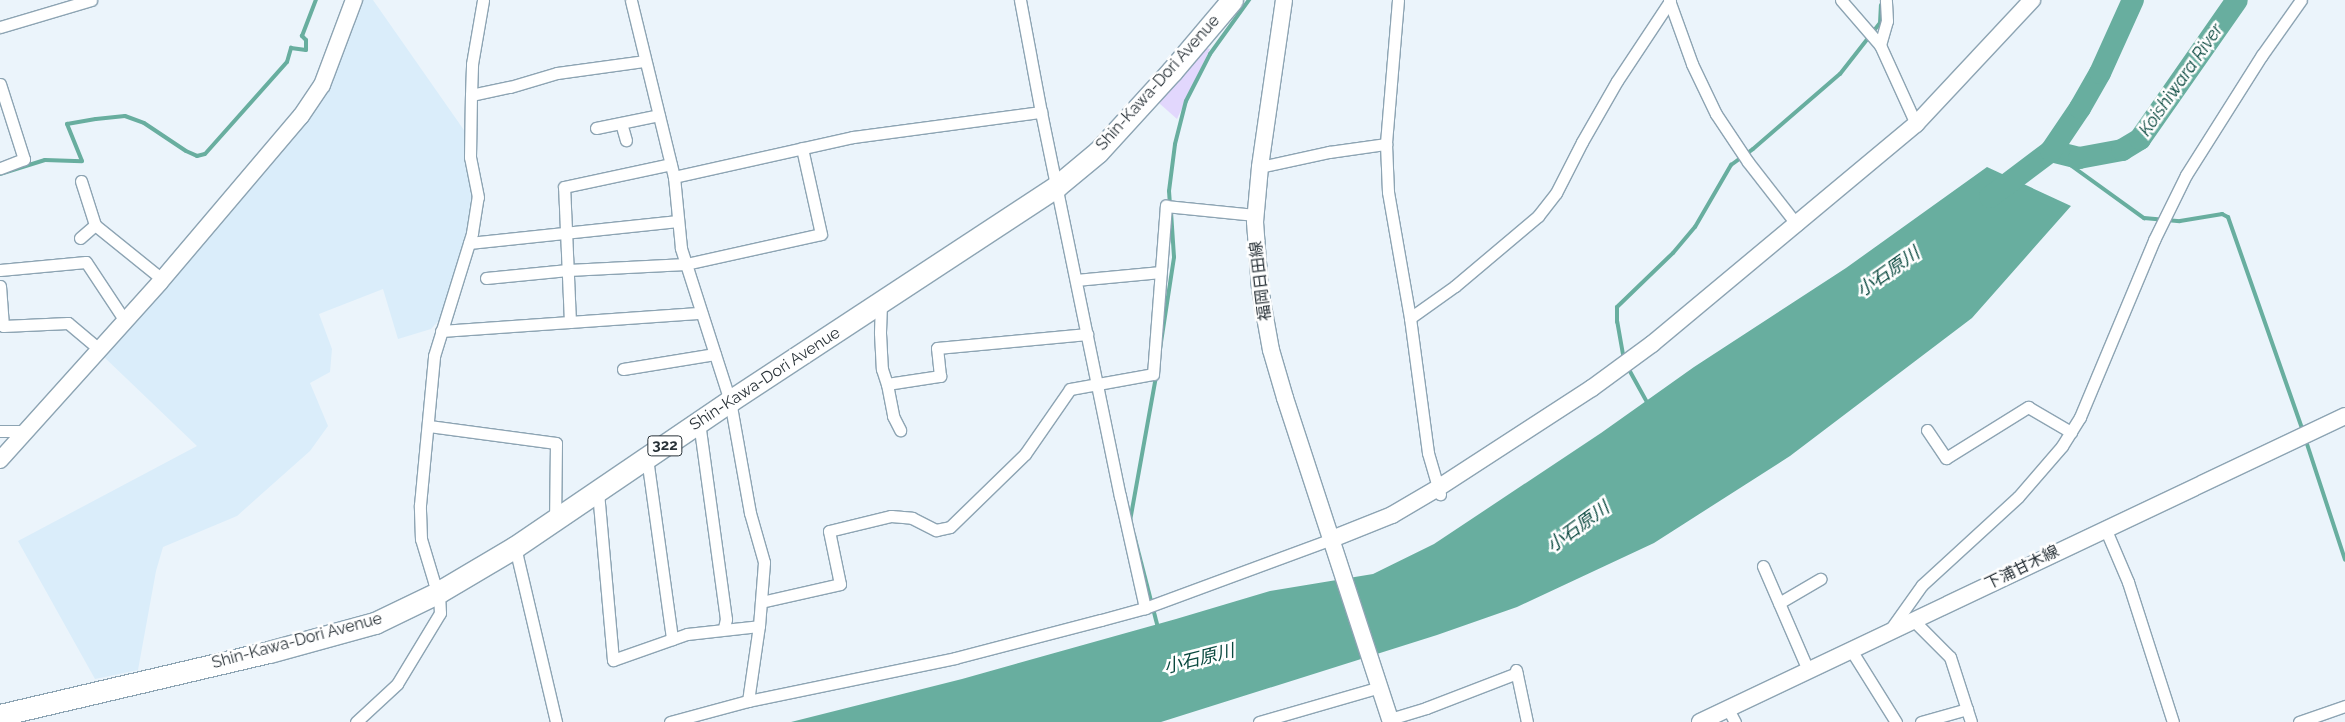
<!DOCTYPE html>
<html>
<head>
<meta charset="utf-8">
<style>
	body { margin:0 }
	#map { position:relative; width:2345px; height:722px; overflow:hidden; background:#ebf4fb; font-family:Raleway,"Noto Sans JP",sans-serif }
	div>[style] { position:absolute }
	.built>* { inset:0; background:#daedfa }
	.green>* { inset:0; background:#e2d7fd }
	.water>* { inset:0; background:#68ae9f }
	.stream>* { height:4px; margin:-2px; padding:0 2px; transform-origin:2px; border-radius:2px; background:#68ae9f }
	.river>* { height:22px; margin:-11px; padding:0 11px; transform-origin:11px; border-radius:11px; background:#68ae9f }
	.roads { filter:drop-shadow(1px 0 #8da4b3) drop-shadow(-1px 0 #8da4b3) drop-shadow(0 1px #8da4b3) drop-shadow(0 -1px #8da4b3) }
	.street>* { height:11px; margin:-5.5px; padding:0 5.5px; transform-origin:5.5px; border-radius:5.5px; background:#fff }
	.secondary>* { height:16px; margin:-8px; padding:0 8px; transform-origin:8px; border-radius:8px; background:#fff }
	.highway>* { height:21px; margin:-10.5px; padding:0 10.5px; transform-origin:10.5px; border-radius:10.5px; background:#fff }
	span { translate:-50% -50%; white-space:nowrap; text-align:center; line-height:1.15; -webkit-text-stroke:5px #fff; paint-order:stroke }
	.shield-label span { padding:1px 4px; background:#fff; border:1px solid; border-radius:4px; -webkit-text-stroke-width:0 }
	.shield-label { font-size:15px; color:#293238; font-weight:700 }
	.street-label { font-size:16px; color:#293238 }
	.water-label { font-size:18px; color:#0a493f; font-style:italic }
</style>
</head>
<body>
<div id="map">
	<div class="built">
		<div style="clip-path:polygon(362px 0,373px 0,466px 133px,473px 197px,468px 228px,444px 315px,431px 329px,398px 339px,383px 289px,319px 314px,332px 349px,330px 372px,310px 383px,328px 426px,310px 451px,237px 516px,163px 547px,156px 571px,138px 670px,95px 679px,18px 541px,197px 446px,103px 356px,280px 153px)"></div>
	</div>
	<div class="green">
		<div style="clip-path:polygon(1206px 48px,1210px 49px,1177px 119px,1159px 103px)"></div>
	</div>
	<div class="water">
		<div style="clip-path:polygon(1987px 167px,2071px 206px,1972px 318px,1790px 456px,1654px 543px,1517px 607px,1437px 635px,1161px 722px,791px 722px,962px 679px,1176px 619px,1270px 591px,1373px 574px,1434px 544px,1601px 433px,1694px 367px,1846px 268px)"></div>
	</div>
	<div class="stream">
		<div style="left:2051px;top:151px;width:115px;rotate:35.8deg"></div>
		<div style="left:2144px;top:218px;width:36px;rotate:5deg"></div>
		<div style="left:2180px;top:221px;width:43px;rotate:-9.5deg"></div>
		<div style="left:2222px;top:214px;width:7px;rotate:27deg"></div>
		<div style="left:2228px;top:217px;width:227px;rotate:70.7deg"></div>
		<div style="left:0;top:174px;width:47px;rotate:-17.3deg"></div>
		<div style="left:45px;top:160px;width:37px;rotate:2deg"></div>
		<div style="left:82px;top:161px;width:40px;rotate:-112deg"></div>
		<div style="left:67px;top:124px;width:29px;rotate:-10deg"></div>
		<div style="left:96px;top:119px;width:29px;rotate:-6deg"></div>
		<div style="left:125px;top:116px;width:20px;rotate:20deg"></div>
		<div style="left:144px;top:123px;width:50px;rotate:33.7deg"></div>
		<div style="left:186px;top:151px;width:12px;rotate:24deg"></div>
		<div style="left:197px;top:156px;width:8px;rotate:-14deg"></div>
		<div style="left:205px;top:154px;width:123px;rotate:-48.3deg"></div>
		<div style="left:287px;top:62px;width:15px;rotate:-74deg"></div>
		<div style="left:291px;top:48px;width:15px;rotate:8deg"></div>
		<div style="left:306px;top:50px;width:10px;rotate:-90deg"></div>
		<div style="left:306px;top:40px;width:6px;rotate:-135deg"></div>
		<div style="left:302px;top:36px;width:39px;rotate:-69deg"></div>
		<div style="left:1170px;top:205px;width:14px;rotate:-94deg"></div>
		<div style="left:1169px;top:191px;width:47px;rotate:-82.7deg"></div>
		<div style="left:1175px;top:144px;width:44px;rotate:-75.7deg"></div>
		<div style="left:1186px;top:101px;width:53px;rotate:-62.9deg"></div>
		<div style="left:1210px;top:54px;width:67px;rotate:-54.2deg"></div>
		<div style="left:1160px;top:349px;width:93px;rotate:-81.3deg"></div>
		<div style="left:1174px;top:257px;width:45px;rotate:-93.8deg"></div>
		<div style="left:1624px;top:360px;width:39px;rotate:-100deg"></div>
		<div style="left:1617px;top:322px;width:15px;rotate:-90deg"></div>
		<div style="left:1617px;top:307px;width:78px;rotate:-44deg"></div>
		<div style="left:1673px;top:253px;width:34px;rotate:-50deg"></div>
		<div style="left:1695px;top:227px;width:72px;rotate:-59.9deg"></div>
		<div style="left:1731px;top:165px;width:27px;rotate:-36deg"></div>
		<div style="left:1753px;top:149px;width:115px;rotate:-40.8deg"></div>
		<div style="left:1840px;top:74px;width:65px;rotate:-51.9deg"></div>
		<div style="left:1880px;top:23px;width:18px;rotate:-87deg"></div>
		<div style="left:1627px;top:366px;width:43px;rotate:61.1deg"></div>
		<div style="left:2305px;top:438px;width:128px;rotate:71.8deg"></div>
		<div style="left:1130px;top:521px;width:147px;rotate:-79.8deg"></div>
		<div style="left:1134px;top:535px;width:96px;rotate:75.5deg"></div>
	</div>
	<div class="river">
		<div style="left:2051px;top:151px;width:29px;rotate:14deg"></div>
		<div style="left:2079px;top:158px;width:44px;rotate:-10.5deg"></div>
		<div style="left:2122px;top:150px;width:21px;rotate:-31deg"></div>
		<div style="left:2140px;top:139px;width:169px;rotate:-55.1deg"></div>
		<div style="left:1990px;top:197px;width:76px;rotate:-37deg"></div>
		<div style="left:2051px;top:151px;width:52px;rotate:-56deg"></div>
		<div style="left:2080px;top:108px;width:40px;rotate:-60.3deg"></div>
		<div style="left:2100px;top:73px;width:80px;rotate:-65.7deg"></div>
	</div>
	<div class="roads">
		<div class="street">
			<div style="left:1020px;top:0;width:114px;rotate:79.4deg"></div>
			<div style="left:1041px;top:112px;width:392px;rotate:78.4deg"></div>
			<div style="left:1120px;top:496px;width:115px;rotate:77.4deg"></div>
			<div style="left:1398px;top:0;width:144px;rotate:94.8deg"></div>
			<div style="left:1386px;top:144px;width:48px;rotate:87.6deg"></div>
			<div style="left:1388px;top:192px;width:128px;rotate:80.1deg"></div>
			<div style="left:1410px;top:318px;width:136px;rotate:82.4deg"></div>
			<div style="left:1428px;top:453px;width:43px;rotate:73.7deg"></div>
			<div style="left:1669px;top:0;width:68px;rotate:70.2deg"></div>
			<div style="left:1692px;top:64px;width:55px;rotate:64.4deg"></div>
			<div style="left:1716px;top:114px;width:58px;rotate:56.3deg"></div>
			<div style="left:1748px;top:162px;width:80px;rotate:52.1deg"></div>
			<div style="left:1841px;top:0;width:60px;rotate:49.1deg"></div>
			<div style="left:1880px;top:45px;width:87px;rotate:65.5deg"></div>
			<div style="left:0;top:27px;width:95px;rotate:-16.5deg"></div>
			<div style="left:1880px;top:45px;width:25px;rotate:-74deg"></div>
			<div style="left:1887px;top:21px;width:21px;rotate:-93deg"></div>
			<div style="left:0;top:84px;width:79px;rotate:72.3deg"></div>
			<div style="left:24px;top:159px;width:26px;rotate:159deg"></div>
			<div style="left:471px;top:95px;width:40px;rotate:-12deg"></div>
			<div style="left:510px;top:87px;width:49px;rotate:-16.6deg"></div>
			<div style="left:557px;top:73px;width:89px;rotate:-7.8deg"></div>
			<div style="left:621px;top:123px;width:18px;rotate:74deg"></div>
			<div style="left:596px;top:128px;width:64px;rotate:-11.7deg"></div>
			<div style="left:1260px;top:167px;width:71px;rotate:-12.3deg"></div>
			<div style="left:1329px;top:152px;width:58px;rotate:-8deg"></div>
			<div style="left:674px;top:177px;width:183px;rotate:-12.6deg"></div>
			<div style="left:853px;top:137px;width:190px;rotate:-7.6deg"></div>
			<div style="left:81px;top:181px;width:46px;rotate:72.3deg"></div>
			<div style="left:95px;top:225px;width:86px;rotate:38.9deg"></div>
			<div style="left:80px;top:238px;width:20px;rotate:-41deg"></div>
			<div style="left:469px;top:243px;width:210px;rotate:-6deg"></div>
			<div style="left:0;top:270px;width:86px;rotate:-5.3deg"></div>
			<div style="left:86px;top:262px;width:71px;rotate:56.5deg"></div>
			<div style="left:486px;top:278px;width:82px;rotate:-5.6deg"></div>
			<div style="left:568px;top:270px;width:118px;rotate:-2.9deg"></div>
			<div style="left:686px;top:264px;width:138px;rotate:-12.5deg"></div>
			<div style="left:821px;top:234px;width:88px;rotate:-102.5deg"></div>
			<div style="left:1076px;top:280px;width:85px;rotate:-5.4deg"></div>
			<div style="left:0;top:286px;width:40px;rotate:85.7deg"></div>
			<div style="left:3px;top:326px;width:65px;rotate:-2.6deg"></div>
			<div style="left:68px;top:323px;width:40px;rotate:40deg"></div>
			<div style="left:881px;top:303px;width:30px;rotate:92deg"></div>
			<div style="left:880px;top:333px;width:36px;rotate:87deg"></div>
			<div style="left:882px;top:369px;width:16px;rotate:72deg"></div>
			<div style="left:887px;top:384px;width:54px;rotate:-8.6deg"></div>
			<div style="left:940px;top:376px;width:28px;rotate:-96deg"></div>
			<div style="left:937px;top:348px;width:151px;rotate:-5.3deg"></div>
			<div style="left:1410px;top:318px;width:55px;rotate:-35.4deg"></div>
			<div style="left:1455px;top:286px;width:109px;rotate:-40.1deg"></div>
			<div style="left:1538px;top:216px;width:29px;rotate:-52deg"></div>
			<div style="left:1556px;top:193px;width:57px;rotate:-63deg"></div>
			<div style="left:1582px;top:142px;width:70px;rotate:-60.2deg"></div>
			<div style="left:1617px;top:81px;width:96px;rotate:-56.5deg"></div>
			<div style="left:570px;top:322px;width:135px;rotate:-92.5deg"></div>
			<div style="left:564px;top:187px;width:109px;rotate:-12.1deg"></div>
			<div style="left:441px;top:331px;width:261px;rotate:-4deg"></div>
			<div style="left:623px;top:369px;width:93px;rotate:-9.3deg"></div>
			<div style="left:887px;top:384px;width:33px;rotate:79deg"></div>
			<div style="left:893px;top:416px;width:16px;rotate:63deg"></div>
			<div style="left:699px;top:422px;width:199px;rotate:82.2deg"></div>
			<div style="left:726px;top:619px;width:9px;rotate:103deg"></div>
			<div style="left:429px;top:426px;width:128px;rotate:7.6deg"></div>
			<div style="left:556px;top:443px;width:77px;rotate:90.7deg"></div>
			<div style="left:1927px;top:430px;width:34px;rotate:56deg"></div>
			<div style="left:1946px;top:458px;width:97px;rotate:-31.9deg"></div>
			<div style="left:2028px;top:407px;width:50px;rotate:30.2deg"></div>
			<div style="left:0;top:431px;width:26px"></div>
			<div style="left:647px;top:458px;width:183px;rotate:82.1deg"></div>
			<div style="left:598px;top:492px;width:169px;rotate:84.9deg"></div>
			<div style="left:613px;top:660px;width:78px;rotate:-19.4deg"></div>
			<div style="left:687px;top:634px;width:72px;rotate:-6.3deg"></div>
			<div style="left:759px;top:626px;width:64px;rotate:-85.5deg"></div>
			<div style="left:764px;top:562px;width:51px;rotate:-105.9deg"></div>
			<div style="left:750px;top:513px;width:114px;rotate:-100.1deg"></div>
			<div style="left:730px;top:401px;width:161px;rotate:-107.8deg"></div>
			<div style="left:681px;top:248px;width:71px;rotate:-95.6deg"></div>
			<div style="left:674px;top:177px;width:182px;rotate:-103.7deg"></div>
			<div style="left:2105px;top:528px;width:59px;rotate:66.9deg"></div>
			<div style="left:2128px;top:582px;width:147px;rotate:72.2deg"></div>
			<div style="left:515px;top:547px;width:180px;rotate:76.8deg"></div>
			<div style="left:1763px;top:566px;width:113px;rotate:66.6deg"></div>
			<div style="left:761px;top:602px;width:81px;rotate:-12.8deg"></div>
			<div style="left:840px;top:584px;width:54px;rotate:-101.7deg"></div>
			<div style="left:829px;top:531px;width:64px;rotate:-13.6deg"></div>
			<div style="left:891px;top:516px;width:21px;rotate:5deg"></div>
			<div style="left:912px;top:518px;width:27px;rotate:27deg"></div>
			<div style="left:936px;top:530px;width:14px;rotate:-12deg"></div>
			<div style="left:950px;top:527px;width:105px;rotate:-44.2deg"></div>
			<div style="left:1025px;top:454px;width:79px;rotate:-55.3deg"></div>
			<div style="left:1070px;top:389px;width:84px;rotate:-10.2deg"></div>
			<div style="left:1153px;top:374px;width:169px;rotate:-85.6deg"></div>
			<div style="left:1166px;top:206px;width:89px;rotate:5.8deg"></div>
			<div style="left:1779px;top:603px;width:48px;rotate:-30.3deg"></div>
			<div style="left:1913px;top:620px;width:52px;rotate:45deg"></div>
			<div style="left:1950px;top:657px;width:68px;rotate:72.1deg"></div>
			<div style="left:1890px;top:630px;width:55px;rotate:-54.6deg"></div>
			<div style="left:1922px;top:585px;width:130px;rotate:-42.5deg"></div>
			<div style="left:2018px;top:497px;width:67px;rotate:-49.2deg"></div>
			<div style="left:2062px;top:446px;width:34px;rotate:-58deg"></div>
			<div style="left:2080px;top:417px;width:192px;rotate:-67.3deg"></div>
			<div style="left:2154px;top:240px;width:72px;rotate:-63.8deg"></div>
			<div style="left:2186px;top:175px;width:142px;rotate:-57.7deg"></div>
			<div style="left:2262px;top:55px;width:67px;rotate:-54.7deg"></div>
			<div style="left:1851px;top:650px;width:85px;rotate:58deg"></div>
			<div style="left:1516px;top:670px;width:53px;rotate:78.1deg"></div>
			<div style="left:748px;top:701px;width:76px;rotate:-81.7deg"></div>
			<div style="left:1728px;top:709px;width:15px;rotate:62deg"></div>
			<div style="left:1390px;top:719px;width:38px;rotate:-17deg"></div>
			<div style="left:1426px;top:708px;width:97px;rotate:-21deg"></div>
			<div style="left:356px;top:722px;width:56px;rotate:-42.8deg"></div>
			<div style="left:397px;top:684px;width:83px;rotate:-58.8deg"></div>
			<div style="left:440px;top:613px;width:21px;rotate:-93deg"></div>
			<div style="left:439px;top:592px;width:11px;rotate:-117deg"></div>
			<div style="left:434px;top:582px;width:45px;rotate:-106.8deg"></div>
			<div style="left:421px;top:539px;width:34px;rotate:-92deg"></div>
			<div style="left:420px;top:505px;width:150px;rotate:-84.6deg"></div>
			<div style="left:434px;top:356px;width:129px;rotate:-72.8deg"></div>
			<div style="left:472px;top:233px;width:36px;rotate:-81deg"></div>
			<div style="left:478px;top:197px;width:41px;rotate:-101.3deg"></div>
			<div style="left:470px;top:157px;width:62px;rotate:-89.1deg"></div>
			<div style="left:471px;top:95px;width:31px;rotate:-88deg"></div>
			<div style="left:472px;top:64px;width:65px;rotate:-80.2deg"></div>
			<div style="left:670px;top:722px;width:81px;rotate:-15.1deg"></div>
			<div style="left:748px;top:701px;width:211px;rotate:-11.7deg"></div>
			<div style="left:955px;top:658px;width:151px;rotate:-14.6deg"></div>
			<div style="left:1101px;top:620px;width:46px;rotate:-15.3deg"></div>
			<div style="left:1145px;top:608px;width:199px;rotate:-20.3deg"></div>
			<div style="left:1259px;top:722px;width:126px;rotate:-16.1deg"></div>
			<div style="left:1921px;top:722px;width:48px;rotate:-15.8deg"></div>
			<div style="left:2299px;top:722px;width:49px;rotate:-19.2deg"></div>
		</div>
		<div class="secondary">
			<div style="left:1284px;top:0;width:169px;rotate:98.2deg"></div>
			<div style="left:1260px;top:167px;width:55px;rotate:95.2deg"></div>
			<div style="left:1255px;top:222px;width:67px;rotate:85.7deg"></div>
			<div style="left:1260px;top:289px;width:62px;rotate:79.8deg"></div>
			<div style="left:1271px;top:350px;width:50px;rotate:73.7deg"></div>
			<div style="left:1285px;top:398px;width:341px;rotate:71.9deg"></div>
			<div style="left:0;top:460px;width:239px;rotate:-48deg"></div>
			<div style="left:160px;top:282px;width:218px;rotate:-49.7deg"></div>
			<div style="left:301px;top:116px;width:37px;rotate:-56deg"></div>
			<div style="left:322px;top:85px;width:91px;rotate:-69.4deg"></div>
			<div style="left:1332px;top:539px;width:65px;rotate:-21.8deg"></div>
			<div style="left:1392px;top:515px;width:53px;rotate:-30.4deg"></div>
			<div style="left:1438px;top:488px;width:184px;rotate:-33deg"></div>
			<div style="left:1592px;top:388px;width:74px;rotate:-36.3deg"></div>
			<div style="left:1652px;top:344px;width:344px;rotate:-39.8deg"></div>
			<div style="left:1916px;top:124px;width:170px;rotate:-46.9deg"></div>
			<div style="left:1700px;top:722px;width:714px;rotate:-25.38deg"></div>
		</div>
		<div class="highway">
			<div style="left:0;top:715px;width:276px;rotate:-13.2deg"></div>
			<div style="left:269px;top:652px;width:110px;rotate:-15.3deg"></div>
			<div style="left:375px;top:623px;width:71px;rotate:-25.8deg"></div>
			<div style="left:439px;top:592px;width:88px;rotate:-30.6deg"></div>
			<div style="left:515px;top:547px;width:260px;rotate:-34.2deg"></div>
			<div style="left:730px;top:401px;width:391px;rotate:-33.3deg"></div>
			<div style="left:1057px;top:186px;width:53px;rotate:-39.7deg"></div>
			<div style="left:1098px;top:152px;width:110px;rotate:-47.6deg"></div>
			<div style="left:1172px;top:71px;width:93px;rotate:-49.8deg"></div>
		</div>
	</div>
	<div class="shield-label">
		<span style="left:665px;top:446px">322</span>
	</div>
	<div class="street-label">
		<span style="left:1158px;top:83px;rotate:-48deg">Shin-Kawa-Dori Avenue</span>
		<span style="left:1261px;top:281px;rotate:-97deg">福岡日田線</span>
		<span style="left:765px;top:379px;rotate:-33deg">Shin-Kawa-Dori Avenue</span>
		<span style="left:2022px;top:568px;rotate:-26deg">下浦甘木線</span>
		<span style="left:297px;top:641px;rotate:-15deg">Shin-Kawa-Dori Avenue</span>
	</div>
	<div class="water-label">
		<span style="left:2181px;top:80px;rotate:-55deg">Koishiwara River</span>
		<span style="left:1888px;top:272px;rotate:-35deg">小石原川</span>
		<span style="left:1578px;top:527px;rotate:-36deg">小石原川</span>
		<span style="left:1199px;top:659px;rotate:-14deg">小石原川</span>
	</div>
</div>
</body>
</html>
